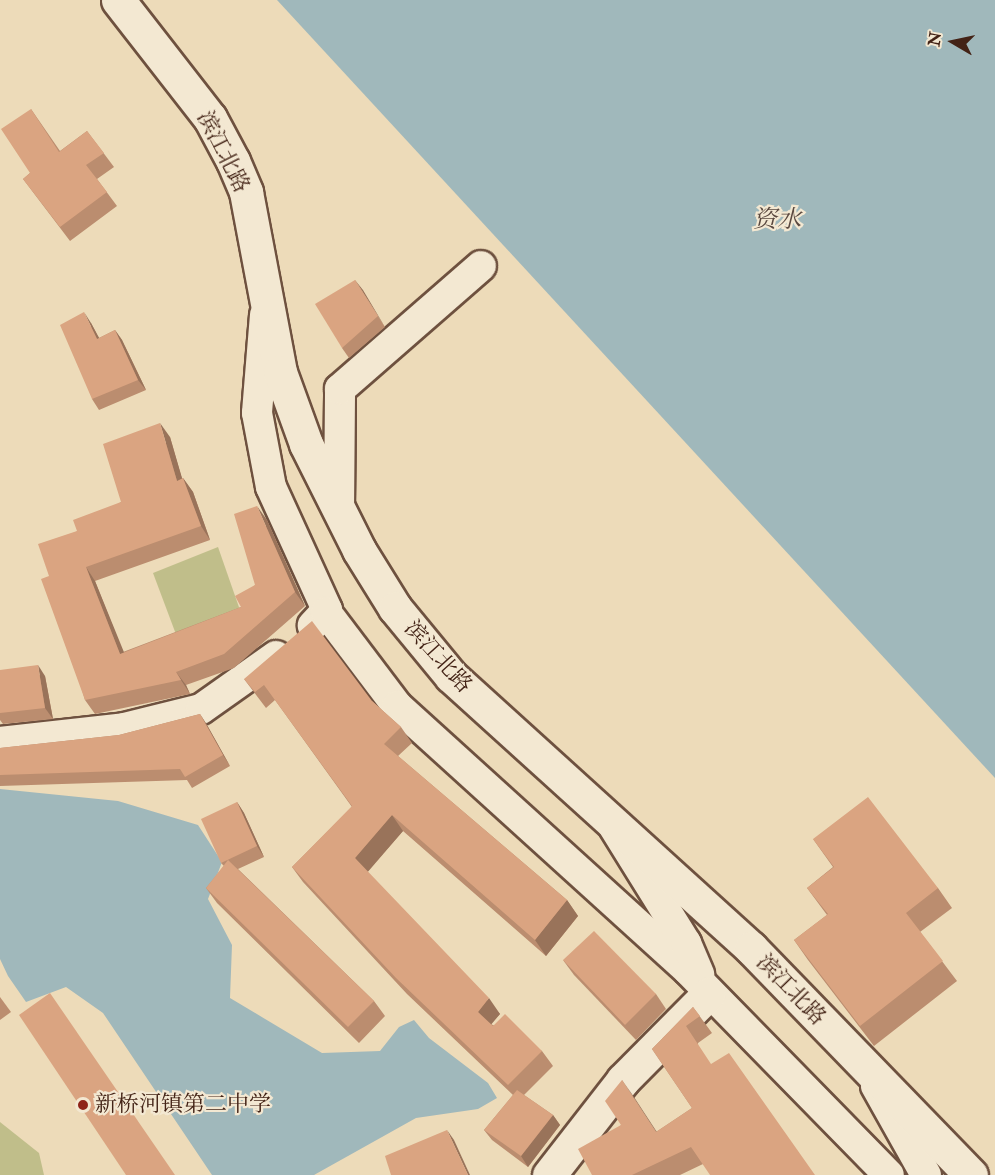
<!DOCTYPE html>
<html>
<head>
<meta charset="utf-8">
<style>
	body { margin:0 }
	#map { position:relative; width:995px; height:1175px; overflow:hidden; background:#eddbb9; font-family:"IM FELL Double Pica","Noto Serif SC",serif }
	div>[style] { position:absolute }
	.green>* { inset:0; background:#c0be8a }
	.water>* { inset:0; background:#a0b8bb }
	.roads { filter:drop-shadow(2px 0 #6e513f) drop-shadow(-2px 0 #6e513f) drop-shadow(0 2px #6e513f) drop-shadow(0 -2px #6e513f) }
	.street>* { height:30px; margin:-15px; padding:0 15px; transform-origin:15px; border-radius:15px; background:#f3e8d2 }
	.secondary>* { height:33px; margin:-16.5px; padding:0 16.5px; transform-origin:16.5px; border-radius:16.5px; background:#f3e8d2 }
	.wall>* { inset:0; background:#bb8d6f }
	.shaded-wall>* { inset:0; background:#99735a }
	.building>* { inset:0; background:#daa481 }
	.dots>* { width:16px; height:16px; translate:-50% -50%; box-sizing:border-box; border:3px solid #f3e8d2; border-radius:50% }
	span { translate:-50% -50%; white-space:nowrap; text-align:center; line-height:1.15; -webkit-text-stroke:4.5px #f3e8d2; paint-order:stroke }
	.street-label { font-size:22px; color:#432316 }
	.poi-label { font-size:22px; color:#432316 }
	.left { translate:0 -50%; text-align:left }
	.water-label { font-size:24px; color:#5a483f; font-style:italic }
	.north { position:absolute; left:923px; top:12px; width:60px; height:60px; -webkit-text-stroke:4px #f3e8d2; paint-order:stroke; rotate:279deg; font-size:16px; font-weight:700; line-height:24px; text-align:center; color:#432316 }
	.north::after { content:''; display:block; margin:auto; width:21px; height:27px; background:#432316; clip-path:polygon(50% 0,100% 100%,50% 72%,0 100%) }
</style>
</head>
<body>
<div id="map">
	<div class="green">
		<div style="clip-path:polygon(218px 547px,241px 613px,177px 637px,153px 573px)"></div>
		<div style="clip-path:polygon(0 1122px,39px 1153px,44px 1175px,0 1175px)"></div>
	</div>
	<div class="water">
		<div style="clip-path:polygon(277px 0,995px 0,995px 778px)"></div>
		<div style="clip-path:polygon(0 789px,118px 801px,198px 825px,222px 862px,208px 899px,232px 945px,230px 998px,322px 1053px,380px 1051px,399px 1027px,414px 1020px,429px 1038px,488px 1083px,497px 1098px,478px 1109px,416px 1118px,314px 1175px,212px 1175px,103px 1013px,66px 987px,26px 1002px,8px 976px,0 959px)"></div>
	</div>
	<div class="roads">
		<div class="street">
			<div style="left:265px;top:315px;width:98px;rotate:94.7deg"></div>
			<div style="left:257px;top:413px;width:75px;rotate:79.3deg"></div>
			<div style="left:271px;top:487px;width:135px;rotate:65.5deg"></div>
			<div style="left:327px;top:610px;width:21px;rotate:133deg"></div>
			<div style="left:339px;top:510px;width:121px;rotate:-89.5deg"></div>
			<div style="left:340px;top:389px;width:187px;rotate:-41.1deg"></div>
			<div style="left:326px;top:612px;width:118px;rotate:52.9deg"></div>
			<div style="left:397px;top:706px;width:393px;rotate:42.2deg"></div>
			<div style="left:688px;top:970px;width:287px;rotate:45.6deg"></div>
			<div style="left:0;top:742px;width:125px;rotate:-6.4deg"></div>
			<div style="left:124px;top:728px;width:79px;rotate:-13.9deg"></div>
			<div style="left:201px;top:709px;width:92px;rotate:-35.2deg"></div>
			<div style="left:614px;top:827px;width:137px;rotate:58.2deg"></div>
			<div style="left:686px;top:943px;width:34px;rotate:67deg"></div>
			<div style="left:876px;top:1086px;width:102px;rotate:60.7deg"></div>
		</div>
		<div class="secondary">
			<div style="left:118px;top:0;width:150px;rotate:52.1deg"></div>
			<div style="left:210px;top:118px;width:49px;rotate:61.9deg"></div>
			<div style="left:233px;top:161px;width:34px;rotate:67deg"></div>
			<div style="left:246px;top:192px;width:183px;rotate:79.3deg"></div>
			<div style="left:280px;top:372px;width:77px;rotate:70.1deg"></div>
			<div style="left:306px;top:444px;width:119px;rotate:63.4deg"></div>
			<div style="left:359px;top:550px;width:68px;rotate:58.2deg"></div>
			<div style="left:395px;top:608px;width:88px;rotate:50.5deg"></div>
			<div style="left:451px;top:676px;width:405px;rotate:42.2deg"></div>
			<div style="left:751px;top:948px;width:316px;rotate:45.9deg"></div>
			<div style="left:549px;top:1175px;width:120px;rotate:-52.1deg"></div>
			<div style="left:623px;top:1080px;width:121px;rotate:-45.3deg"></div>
		</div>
	</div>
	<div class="wall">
		<div style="clip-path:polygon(31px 109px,60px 151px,87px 131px,114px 167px,97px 179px,117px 206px,70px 241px,23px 179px,30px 173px)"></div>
		<div style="clip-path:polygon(355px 280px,385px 327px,349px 358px,342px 348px)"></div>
		<div style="clip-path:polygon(91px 323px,99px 338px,115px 330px,122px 340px,146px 390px,99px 410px,92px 399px)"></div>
		<div style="clip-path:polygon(170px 437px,182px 479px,183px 478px,193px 492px,210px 540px,95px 581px,123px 652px,241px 607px,255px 585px,267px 520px,305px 606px,234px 668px,186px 685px,190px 694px,95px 714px,85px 700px,49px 576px,77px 531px,121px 502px)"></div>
		<div style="clip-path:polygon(0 670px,45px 676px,53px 719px,3px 724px,0 720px)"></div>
		<div style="clip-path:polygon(244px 679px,372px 701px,401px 727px,412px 743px,398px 756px,567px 900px,578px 916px,546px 956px,403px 831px,367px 872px,500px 1014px,491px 1024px,542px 1051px,553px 1066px,524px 1095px,553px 1115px,560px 1125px,528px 1167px,492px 1140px,484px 1130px,513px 1095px,407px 994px,303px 882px,292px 867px,352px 807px,275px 700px,266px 708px)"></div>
		<div style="clip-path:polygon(200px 714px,207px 725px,230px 766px,192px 788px,187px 780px,0 786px,0 748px,119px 735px)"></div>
		<div style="clip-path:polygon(237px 802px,244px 813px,264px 857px,238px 869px,374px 1001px,385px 1016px,359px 1043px,217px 903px,206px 888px,224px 866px,221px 863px)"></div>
		<div style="clip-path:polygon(813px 839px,938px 888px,952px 908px,920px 932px,957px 981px,874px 1046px,808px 960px,794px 940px,827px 915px,807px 888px,833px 867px)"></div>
		<div style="clip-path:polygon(563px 960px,656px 994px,666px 1009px,636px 1040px,574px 975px)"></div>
		<div style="clip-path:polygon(0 997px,11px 1012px,0 1020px)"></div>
		<div style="clip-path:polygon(693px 1007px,712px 1033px,698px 1043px,703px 1164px,680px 1175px,592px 1175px,621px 1125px,622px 1080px,656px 1132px,692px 1108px,652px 1049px)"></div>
	</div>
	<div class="shaded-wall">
		<div style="clip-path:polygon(355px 280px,363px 290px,385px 327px,378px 316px)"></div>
		<div style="clip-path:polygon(84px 312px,91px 323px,105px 349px,97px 339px)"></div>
		<div style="clip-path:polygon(115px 330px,122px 340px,146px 390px,138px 380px)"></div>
		<div style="clip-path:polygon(160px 423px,170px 437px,187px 495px,177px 481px)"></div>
		<div style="clip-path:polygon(183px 478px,193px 492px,210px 540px,201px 526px)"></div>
		<div style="clip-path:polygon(257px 506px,267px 520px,305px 606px,295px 592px)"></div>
		<div style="clip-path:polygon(86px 567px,95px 581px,130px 667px,120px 654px)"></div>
		<div style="clip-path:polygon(38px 665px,45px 676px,53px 719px,45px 708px)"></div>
		<div style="clip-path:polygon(176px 672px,186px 685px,190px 694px,181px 680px)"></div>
		<div style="clip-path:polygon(200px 714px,207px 725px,230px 766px,223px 755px)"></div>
		<div style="clip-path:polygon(237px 802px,244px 813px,264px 857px,257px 846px)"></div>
		<div style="clip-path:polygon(392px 815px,403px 831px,366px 874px,355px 858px)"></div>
		<div style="clip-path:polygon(567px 900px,578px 916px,546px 956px,535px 940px)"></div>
		<div style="clip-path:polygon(489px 998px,500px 1014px,489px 1027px,478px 1012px)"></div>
		<div style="clip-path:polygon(622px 1080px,634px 1097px,668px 1149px,656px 1132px)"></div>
		<div style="clip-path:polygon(553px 1115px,560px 1125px,528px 1167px,521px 1156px)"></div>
		<div style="clip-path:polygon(447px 1130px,454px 1140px,470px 1175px,468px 1175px)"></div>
	</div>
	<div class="building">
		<div style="clip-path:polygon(31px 109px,59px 152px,87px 131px,104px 153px,86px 165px,107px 192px,60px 227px,23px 179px,30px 173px,1px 129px)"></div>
		<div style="clip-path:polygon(355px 280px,378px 316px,342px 348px,315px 304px)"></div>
		<div style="clip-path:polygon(84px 312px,97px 339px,115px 330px,138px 380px,92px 399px,60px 325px)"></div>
		<div style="clip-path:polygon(160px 423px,177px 481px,183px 478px,201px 526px,86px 567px,120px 654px,241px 607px,235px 596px,255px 585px,234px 514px,257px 506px,295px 592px,224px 654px,176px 672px,181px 680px,85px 700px,41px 579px,49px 576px,38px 544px,77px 531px,73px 520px,121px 502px,103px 444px)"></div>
		<div style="clip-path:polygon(312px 621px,372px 701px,401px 727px,384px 744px,567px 900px,535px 940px,392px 815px,355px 858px,489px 998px,478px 1012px,493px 1026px,505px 1014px,542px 1051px,508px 1085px,396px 978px,292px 867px,352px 806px,264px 685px,255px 692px,244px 679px)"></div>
		<div style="clip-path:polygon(38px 665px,45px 708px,0 713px,0 670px)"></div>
		<div style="clip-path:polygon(200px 714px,223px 755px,185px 777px,180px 769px,0 775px,0 748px,119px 735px)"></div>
		<div style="clip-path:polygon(868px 797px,938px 888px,906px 913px,943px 961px,860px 1026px,794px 940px,828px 914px,807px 888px,834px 867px,813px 839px)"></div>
		<div style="clip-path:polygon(237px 802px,257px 846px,221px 863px,201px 819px)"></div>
		<div style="clip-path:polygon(228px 860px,374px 1001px,348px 1027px,206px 888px)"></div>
		<div style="clip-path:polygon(594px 931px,656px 994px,625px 1025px,563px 960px)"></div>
		<div style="clip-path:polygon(50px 993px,175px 1175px,126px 1175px,19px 1015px)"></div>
		<div style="clip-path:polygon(693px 1007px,700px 1016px,686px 1026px,711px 1064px,729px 1053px,815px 1175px,710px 1175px,691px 1147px,632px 1175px,592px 1175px,578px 1149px,621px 1125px,605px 1101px,622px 1080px,656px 1132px,692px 1108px,652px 1049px)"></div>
		<div style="clip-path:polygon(517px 1090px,553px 1115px,521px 1156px,484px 1130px)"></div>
		<div style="clip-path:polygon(447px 1130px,468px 1175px,391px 1175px,385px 1156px)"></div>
	</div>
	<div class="dots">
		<div style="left:83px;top:1105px;background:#8f2418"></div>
	</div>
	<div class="street-label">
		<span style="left:223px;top:152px;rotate:63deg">滨江北路</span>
		<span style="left:438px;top:657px;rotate:48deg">滨江北路</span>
		<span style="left:791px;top:990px;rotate:46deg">滨江北路</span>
	</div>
	<div class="poi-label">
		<span class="left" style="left:95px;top:1105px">新桥河镇第二中学</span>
	</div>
	<div class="water-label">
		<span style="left:777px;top:220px">资水</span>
	</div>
	<div class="north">N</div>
</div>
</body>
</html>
